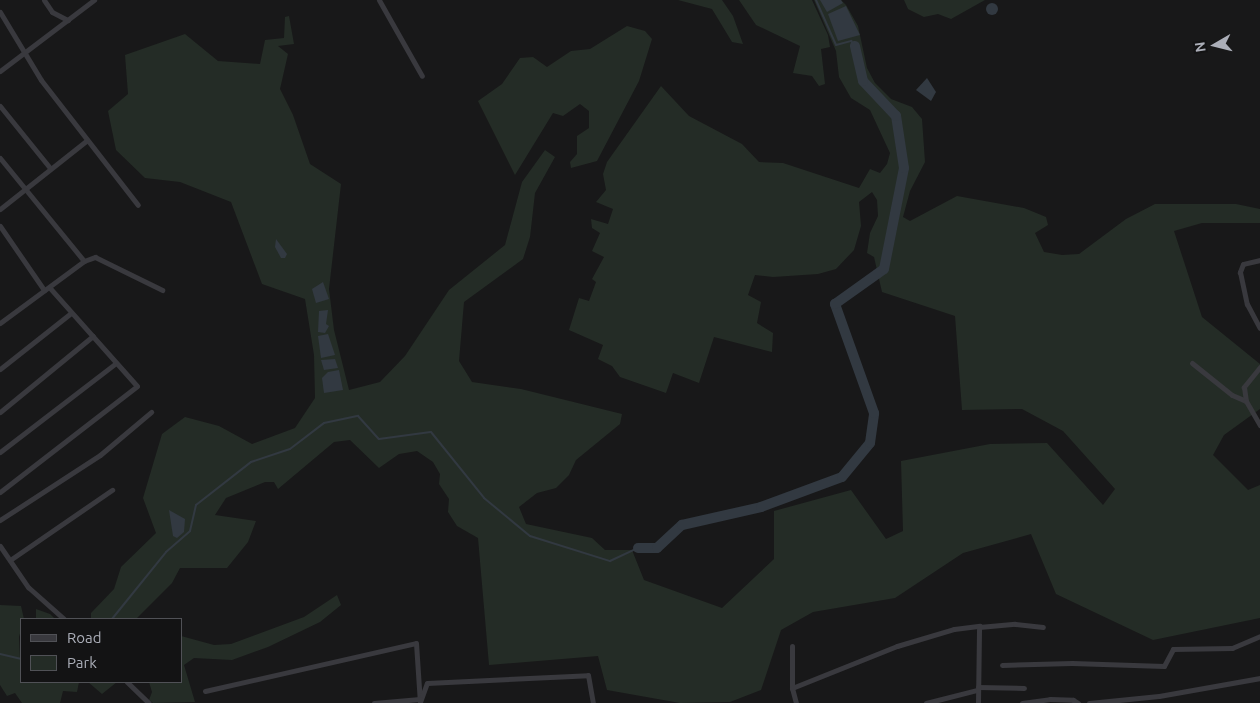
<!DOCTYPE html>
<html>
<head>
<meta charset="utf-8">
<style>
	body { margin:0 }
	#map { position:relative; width:1260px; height:703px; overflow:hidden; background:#181819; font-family:Ubuntu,sans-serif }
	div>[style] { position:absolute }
	.green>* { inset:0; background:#242c26 }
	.water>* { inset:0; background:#323941 }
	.round { border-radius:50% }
	.stream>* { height:2px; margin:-1px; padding:0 1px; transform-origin:1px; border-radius:1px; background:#323941 }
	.river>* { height:10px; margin:-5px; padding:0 5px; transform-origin:5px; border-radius:5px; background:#323941 }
	.minor>* { height:5px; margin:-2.5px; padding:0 2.5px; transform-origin:2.5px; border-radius:2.5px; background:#39393e }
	span { translate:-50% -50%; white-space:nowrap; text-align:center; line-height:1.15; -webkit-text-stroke:5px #131314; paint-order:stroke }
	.legend { position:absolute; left:20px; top:618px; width:162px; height:65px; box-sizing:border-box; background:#131314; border:1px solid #505156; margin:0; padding:6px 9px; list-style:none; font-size:15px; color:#abaeb8 }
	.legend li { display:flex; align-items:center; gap:10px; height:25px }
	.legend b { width:25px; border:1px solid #505156 }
	.north { position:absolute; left:1190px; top:20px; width:50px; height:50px; -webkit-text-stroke:4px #131314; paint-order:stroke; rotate:262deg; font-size:14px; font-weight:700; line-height:20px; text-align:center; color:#abaeb8 }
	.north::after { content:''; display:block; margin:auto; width:18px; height:22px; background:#abaeb8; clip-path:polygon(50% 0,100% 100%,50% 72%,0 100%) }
</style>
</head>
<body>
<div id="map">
	<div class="green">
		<div style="clip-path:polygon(678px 0,722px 0,733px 16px,743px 44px,732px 42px,712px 9px)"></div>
		<div style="clip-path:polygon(739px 0,812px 0,828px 35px,830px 47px,821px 49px,825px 84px,819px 86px,812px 76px,793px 73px,800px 46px,756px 25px)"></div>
		<div style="clip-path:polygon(814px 0,841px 0,846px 5px,858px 26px,867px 68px,875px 83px,891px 99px,912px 107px,922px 119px,925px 162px,910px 191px,903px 217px,910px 221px,957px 196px,1024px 208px,1046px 217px,1048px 225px,1035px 233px,1044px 252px,1062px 255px,1079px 254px,1126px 219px,1155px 204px,1236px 204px,1260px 209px,1260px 223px,1202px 223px,1174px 231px,1202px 317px,1260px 364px,1260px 409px,1224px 435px,1213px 455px,1248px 490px,1260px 485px,1260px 618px,1153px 640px,1056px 594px,1031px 534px,963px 553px,895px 598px,813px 612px,781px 630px,761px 690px,730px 702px,680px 703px,607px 690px,598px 656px,489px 665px,478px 538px,457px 526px,448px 512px,449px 499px,439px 484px,440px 474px,433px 462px,417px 451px,399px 454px,379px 468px,350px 440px,334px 442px,278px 489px,274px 482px,265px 482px,226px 498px,215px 515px,256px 521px,248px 542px,227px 568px,180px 568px,172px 583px,136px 619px,91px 619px,91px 613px,114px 589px,121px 567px,156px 533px,143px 498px,162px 434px,185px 417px,219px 426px,252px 444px,295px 428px,315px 398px,314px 355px,305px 299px,262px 284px,231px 202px,180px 182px,145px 178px,116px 150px,108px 111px,128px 94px,125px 55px,185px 34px,218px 61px,260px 64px,265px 40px,284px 38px,285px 17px,289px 16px,294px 44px,278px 46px,288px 54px,280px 89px,293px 115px,310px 164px,341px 184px,329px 289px,334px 330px,349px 390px,380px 382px,405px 356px,449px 290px,505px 245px,522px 182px,545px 150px,555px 157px,535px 193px,530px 237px,523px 259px,464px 302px,459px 361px,472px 382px,521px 389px,622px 414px,620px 424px,576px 460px,569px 475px,556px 488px,537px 493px,519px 507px,526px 524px,592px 538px,605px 550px,632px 550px,644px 580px,722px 608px,774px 559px,774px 511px,851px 490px,886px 539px,903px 531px,901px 461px,990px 444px,1047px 443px,1103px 505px,1115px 489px,1063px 431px,1022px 409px,962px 410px,955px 316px,882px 292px,874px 257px,867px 253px,870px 233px,878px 216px,877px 200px,872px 192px,859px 202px,861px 226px,854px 250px,836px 269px,818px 274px,773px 277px,755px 275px,748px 295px,761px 302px,757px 323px,773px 333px,772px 352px,714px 337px,699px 383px,673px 373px,666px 393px,620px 377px,612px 366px,598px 359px,603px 345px,569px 330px,579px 298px,589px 301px,596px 282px,592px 279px,604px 257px,592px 251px,600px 233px,592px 228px,591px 219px,608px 224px,613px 209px,596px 202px,606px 190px,603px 174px,607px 162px,661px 86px,689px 116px,742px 144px,759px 162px,783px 163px,859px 188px,870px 169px,880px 173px,887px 164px,890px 153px,870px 110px,851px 98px,839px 77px,836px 51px)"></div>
		<div style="clip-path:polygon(904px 0,985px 0,951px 19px,938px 14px,924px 17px,908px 9px)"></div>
		<div style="clip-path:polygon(627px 26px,645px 31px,652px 39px,639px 81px,597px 161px,571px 168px,570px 162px,577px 154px,577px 136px,589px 128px,589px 111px,580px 104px,563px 116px,553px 113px,515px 175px,478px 101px,502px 84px,520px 58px,533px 57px,547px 67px,571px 51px,590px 49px)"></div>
		<div style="clip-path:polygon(337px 595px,341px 605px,320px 622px,268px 647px,232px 660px,194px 658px,184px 665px,195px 702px,153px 703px,149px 700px,152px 692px,149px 682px,181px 682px,181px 636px,214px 645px,231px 644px,304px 617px)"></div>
		<div style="clip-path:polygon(0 605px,21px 606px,24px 619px,19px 637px,21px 682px,79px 682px,77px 692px,63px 691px,60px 703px,22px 703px,15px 693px,7px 696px,0 685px)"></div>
		<div style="clip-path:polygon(36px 609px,50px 614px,55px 619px,36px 619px)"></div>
		<div style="clip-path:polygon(88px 682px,117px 682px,102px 694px)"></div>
	</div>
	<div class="water">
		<div style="clip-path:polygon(820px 0,841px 0,843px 3px,827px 12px)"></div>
		<div class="round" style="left:986px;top:3px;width:12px;height:12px"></div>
		<div style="clip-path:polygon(846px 6px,860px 35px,838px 41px,828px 14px)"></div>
		<div style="clip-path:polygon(927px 78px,936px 92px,931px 101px,916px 90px)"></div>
		<div style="clip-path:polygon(276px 239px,287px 254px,285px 258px,281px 258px,275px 247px)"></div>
		<div style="clip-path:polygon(323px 282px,329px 299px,316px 303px,312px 289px)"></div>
		<div style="clip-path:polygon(328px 310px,326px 324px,329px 326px,325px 333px,318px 332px,319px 311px)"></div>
		<div style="clip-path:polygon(328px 334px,335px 355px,321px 358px,318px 336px)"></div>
		<div style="clip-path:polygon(335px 359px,338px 368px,324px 370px,321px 360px)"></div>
		<div style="clip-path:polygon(339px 370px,343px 390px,324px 393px,322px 378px,328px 372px)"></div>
		<div style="clip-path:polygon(169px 510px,185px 519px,184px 532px,177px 538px,173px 536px)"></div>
	</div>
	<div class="stream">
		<div style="left:816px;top:0;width:49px;rotate:66deg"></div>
		<div style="left:836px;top:45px;width:16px;rotate:-15deg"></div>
		<div style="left:851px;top:41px;width:6px;rotate:51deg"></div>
		<div style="left:112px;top:619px;width:86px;rotate:-51.1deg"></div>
		<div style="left:166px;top:552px;width:32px;rotate:-41deg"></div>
		<div style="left:190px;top:531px;width:27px;rotate:-77deg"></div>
		<div style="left:196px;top:505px;width:70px;rotate:-38deg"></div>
		<div style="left:251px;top:462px;width:41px;rotate:-18.4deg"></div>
		<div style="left:290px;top:449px;width:43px;rotate:-37.4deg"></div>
		<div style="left:324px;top:423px;width:35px;rotate:-12deg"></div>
		<div style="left:358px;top:416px;width:31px;rotate:48deg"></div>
		<div style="left:379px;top:439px;width:52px;rotate:-7.7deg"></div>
		<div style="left:431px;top:432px;width:85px;rotate:51.2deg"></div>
		<div style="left:484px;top:498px;width:60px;rotate:39.6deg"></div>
		<div style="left:530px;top:536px;width:84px;rotate:17.4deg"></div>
		<div style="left:610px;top:561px;width:31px;rotate:-25deg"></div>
		<div style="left:0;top:654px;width:22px;rotate:13deg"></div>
	</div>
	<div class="river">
		<div style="left:638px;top:548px;width:19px"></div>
		<div style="left:657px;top:548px;width:34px;rotate:-43deg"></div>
		<div style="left:682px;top:525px;width:81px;rotate:-12.8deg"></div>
		<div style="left:761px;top:507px;width:86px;rotate:-20.3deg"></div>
		<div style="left:842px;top:477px;width:44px;rotate:-50.5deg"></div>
		<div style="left:870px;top:443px;width:30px;rotate:-82deg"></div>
		<div style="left:874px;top:413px;width:116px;rotate:-109.7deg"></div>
		<div style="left:835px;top:304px;width:60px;rotate:-35.5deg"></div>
		<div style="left:884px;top:269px;width:103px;rotate:-78.8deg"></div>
		<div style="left:904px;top:168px;width:53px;rotate:-98.7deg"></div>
		<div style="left:896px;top:116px;width:48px;rotate:-133.3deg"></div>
		<div style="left:863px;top:81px;width:36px;rotate:-103deg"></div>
	</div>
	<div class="minor">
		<div style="left:44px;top:0;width:14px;rotate:56deg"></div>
		<div style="left:52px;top:12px;width:18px;rotate:27deg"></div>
		<div style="left:379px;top:0;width:87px;rotate:60.5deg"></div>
		<div style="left:0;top:12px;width:79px;rotate:58.9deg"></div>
		<div style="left:41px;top:80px;width:158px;rotate:52.2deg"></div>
		<div style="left:0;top:71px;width:118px;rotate:-37.1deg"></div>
		<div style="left:0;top:106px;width:80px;rotate:51.1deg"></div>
		<div style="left:0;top:158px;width:133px;rotate:50.8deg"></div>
		<div style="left:0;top:209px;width:110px;rotate:-38.3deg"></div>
		<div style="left:0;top:226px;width:78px;rotate:55.5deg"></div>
		<div style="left:1260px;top:260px;width:17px;rotate:167deg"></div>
		<div style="left:1243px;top:264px;width:9px;rotate:111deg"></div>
		<div style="left:1240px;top:272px;width:33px;rotate:78deg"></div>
		<div style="left:1247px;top:304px;width:27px;rotate:62deg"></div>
		<div style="left:0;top:323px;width:104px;rotate:-36.4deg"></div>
		<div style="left:84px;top:261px;width:12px;rotate:-20deg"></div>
		<div style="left:95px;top:257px;width:75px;rotate:26.2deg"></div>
		<div style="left:1192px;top:363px;width:51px;rotate:38.7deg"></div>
		<div style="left:1232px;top:395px;width:15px;rotate:23deg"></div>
		<div style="left:1260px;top:367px;width:26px;rotate:129deg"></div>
		<div style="left:1244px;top:387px;width:14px;rotate:82deg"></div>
		<div style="left:1246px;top:401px;width:28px;rotate:60deg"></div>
		<div style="left:0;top:369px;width:90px;rotate:-38.3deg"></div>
		<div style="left:0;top:412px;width:120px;rotate:-39.3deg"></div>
		<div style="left:0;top:452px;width:146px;rotate:-37.5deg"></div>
		<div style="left:0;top:492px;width:173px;rotate:-37.7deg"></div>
		<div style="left:137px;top:386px;width:132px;rotate:-131.6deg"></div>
		<div style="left:0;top:520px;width:119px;rotate:-33deg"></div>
		<div style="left:100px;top:455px;width:67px;rotate:-40.1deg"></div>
		<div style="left:0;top:546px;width:50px;rotate:55.7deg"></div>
		<div style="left:28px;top:587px;width:48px;rotate:41.6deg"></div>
		<div style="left:10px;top:560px;width:124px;rotate:-34.5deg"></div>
		<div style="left:792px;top:646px;width:42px;rotate:90deg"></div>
		<div style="left:792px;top:688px;width:16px;rotate:75deg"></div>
		<div style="left:1002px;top:665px;width:70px;rotate:-1.6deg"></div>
		<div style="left:1072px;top:663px;width:92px;rotate:1.9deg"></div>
		<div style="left:1164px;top:666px;width:19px;rotate:-62deg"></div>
		<div style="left:1173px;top:649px;width:59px;rotate:-1deg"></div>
		<div style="left:1232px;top:648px;width:30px;rotate:-23deg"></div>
		<div style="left:127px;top:682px;width:30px;rotate:44deg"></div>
		<div style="left:978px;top:687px;width:46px;rotate:1.2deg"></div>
		<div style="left:792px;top:688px;width:113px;rotate:-21.8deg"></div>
		<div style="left:897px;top:646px;width:59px;rotate:-16.6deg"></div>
		<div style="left:954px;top:629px;width:26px;rotate:-7deg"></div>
		<div style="left:205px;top:691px;width:216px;rotate:-12.8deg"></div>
		<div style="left:416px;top:643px;width:60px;rotate:86.2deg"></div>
		<div style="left:420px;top:702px;width:20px;rotate:-70deg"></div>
		<div style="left:427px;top:683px;width:161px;rotate:-2.8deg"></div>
		<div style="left:588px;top:675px;width:28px;rotate:80deg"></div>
		<div style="left:374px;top:703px;width:46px;rotate:-5deg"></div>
		<div style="left:926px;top:703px;width:53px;rotate:-14.3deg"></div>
		<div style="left:978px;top:703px;width:76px;rotate:-89.2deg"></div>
		<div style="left:979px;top:627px;width:36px;rotate:-5deg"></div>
		<div style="left:1015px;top:624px;width:28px;rotate:6deg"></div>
		<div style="left:1022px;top:703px;width:28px;rotate:-8deg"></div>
		<div style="left:1050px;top:699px;width:23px;rotate:2deg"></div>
		<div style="left:1073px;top:700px;width:6px;rotate:31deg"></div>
		<div style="left:1089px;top:703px;width:70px;rotate:-5.7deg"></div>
		<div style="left:1159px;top:696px;width:103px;rotate:-10.1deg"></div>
	</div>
	<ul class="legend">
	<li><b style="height:6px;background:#39393e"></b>Road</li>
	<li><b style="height:14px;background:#242c26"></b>Park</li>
	</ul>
	<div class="north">N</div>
</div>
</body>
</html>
